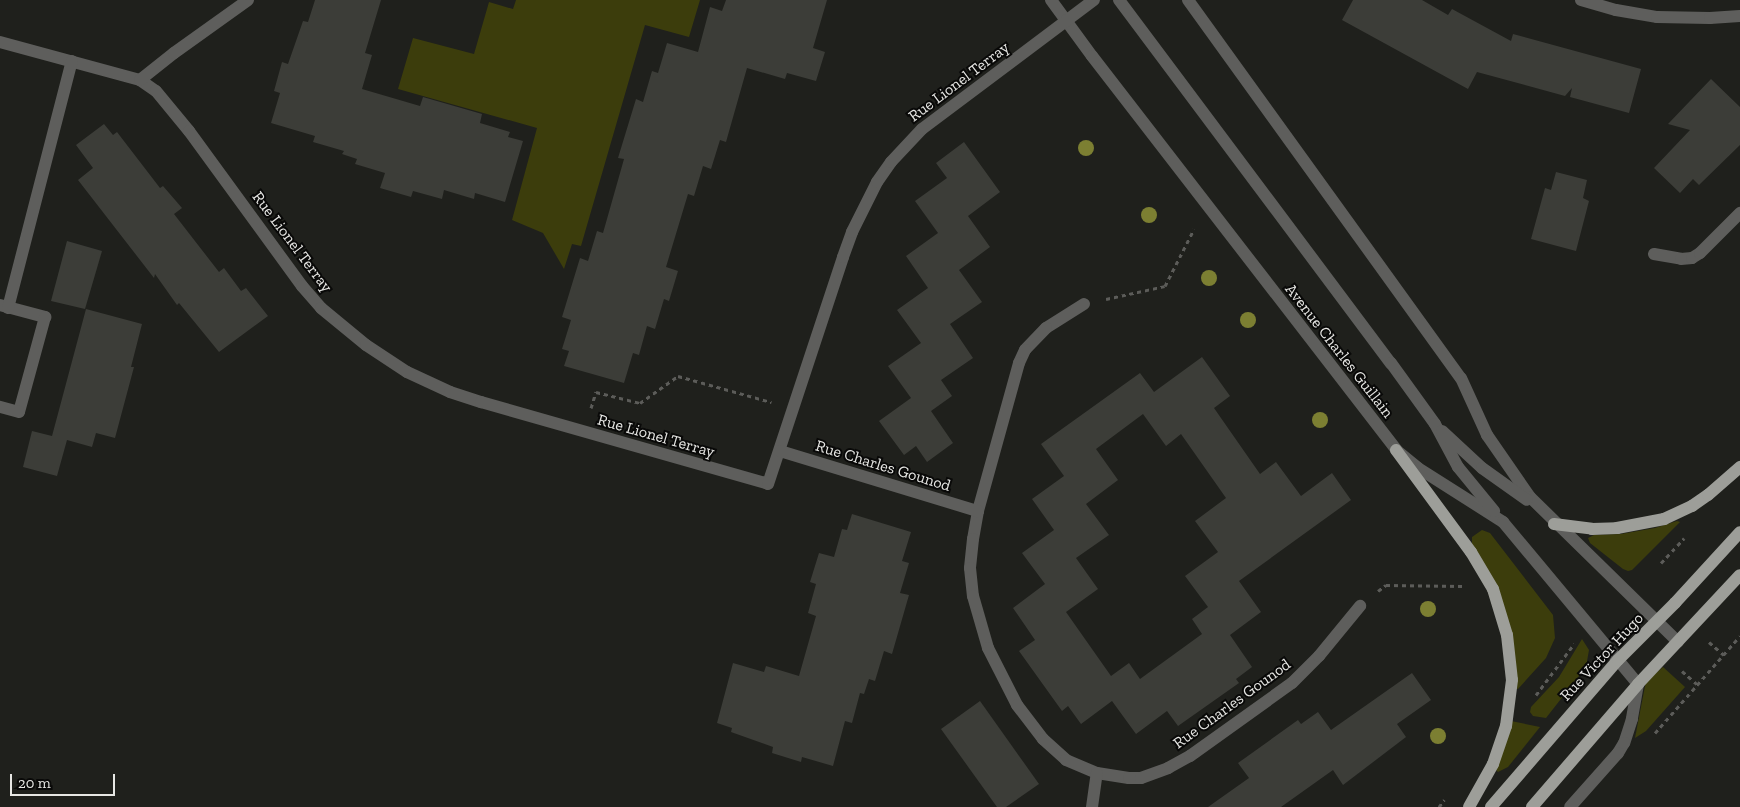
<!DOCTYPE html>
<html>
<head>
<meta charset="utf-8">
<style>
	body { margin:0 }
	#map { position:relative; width:1740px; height:807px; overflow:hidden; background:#1f201c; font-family:"Zilla Slab",serif }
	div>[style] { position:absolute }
	.green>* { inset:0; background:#3c3d0c }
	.building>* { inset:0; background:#3c3d38 }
	.path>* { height:3px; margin-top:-1.5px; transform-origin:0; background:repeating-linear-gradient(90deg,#5c5c59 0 4px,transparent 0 8px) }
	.minor>* { height:12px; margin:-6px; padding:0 6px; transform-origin:6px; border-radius:6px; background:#5e5e5c }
	.major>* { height:12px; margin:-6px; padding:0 6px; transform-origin:6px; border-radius:6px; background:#9d9e99 }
	.trees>* { width:16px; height:16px; margin:-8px; border-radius:50%; background:#7c7f32 }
	span { translate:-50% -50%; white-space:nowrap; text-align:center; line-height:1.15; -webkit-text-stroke:4px #090908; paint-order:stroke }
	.street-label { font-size:16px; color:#e7e7e4 }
	.scale { position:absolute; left:10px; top:774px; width:105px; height:22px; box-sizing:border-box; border:2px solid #e7e7e4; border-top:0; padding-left:6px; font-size:15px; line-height:18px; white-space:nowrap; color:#e7e7e4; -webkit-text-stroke:4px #090908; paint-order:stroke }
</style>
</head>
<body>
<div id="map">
	<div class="green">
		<div style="clip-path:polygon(516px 0,700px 0,689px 37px,645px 25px,581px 246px,572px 244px,564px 269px,543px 233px,512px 220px,537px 128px,398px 89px,413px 38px,474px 54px,489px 2px,513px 9px)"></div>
		<div style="clip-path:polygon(1677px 521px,1680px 522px,1632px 570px,1628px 571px,1623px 569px,1590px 543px,1588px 538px,1594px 535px,1621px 534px,1655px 528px)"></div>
		<div style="clip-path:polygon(1482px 530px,1490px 533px,1553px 615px,1555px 638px,1546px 658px,1518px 689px,1515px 688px,1514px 671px,1472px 544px,1472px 537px)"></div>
		<div style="clip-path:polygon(1582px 639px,1589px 650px,1586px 667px,1546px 718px,1533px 716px,1530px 712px,1531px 707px,1559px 677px)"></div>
		<div style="clip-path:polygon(1663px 667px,1685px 687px,1646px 731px,1635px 738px,1646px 681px)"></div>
		<div style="clip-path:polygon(1511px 721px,1540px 727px,1508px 767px,1498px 772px,1496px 770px)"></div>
	</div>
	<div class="building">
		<div style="clip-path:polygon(315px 0,381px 0,365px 53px,372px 55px,362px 89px,420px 106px,423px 97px,482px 114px,480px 123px,510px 132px,508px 137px,523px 141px,505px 202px,475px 193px,474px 199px,444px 190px,442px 199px,413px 191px,411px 197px,380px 188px,385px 173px,355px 164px,357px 159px,342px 154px,344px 151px,313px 142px,315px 136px,271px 123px,280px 93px,274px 91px,282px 62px,288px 64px,303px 21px,308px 22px)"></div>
		<div style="clip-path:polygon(726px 0,827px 0,813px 48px,825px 52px,816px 81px,787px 73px,785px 79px,747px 68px,726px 142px,720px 140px,711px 169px,703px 166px,694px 196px,688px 194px,666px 267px,678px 271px,669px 301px,664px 299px,655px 329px,647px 326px,639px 355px,633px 353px,624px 383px,564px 366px,569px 351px,562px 349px,571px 320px,562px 317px,580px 258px,588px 261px,597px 231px,603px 233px,624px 159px,618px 158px,636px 99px,643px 102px,652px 71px,658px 73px,667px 43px,698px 52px,710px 7px,722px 11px)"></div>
		<div style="clip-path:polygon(1353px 0,1422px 0,1448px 15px,1452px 9px,1511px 41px,1513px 34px,1641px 69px,1629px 113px,1570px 97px,1572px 88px,1565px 96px,1477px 72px,1468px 89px,1342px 20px)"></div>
		<div style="clip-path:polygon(1711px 79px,1740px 107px,1740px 145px,1699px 185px,1693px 179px,1680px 193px,1654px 168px,1690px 130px,1668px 124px)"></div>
		<div style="clip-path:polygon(104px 124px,113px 135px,117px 132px,160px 188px,163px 186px,182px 208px,174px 214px,219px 272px,224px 268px,241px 291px,246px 288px,268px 316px,219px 352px,179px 303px,177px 305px,155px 274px,154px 278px,78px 180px,93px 168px,76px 145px)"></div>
		<div style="clip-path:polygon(964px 142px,1000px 192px,968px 216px,990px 247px,959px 270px,982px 302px,950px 324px,973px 358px,941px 380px,952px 396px,931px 411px,953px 443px,927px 462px,916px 446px,904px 455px,879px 421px,911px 398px,888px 366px,921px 343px,897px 310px,928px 288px,906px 256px,938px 233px,915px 201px,947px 178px,936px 163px)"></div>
		<div style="clip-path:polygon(1556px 172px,1587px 180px,1583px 198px,1589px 201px,1576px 251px,1531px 239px,1545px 188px,1551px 190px)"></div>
		<div style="clip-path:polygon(67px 241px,102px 251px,85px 309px,51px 301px)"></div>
		<div style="clip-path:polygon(86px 309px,142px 324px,131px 367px,134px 367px,115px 438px,96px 433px,92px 447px,67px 440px,57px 476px,23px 467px,32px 431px,52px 436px)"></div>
		<div style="clip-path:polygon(evenodd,1202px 357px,1230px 396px,1214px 408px,1260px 474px,1276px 462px,1301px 496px,1332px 473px,1351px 500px,1239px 581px,1261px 612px,1230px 635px,1252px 667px,1236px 679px,1239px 683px,1178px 726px,1167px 711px,1136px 734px,1112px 701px,1081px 724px,1068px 706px,1062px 711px,1019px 651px,1035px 640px,1013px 608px,1045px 584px,1022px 553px,1054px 530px,1032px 499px,1064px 476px,1041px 444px,1140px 373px,1154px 392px,1202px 357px,1143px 414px,1166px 446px,1181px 434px,1226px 498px,1195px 521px,1218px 552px,1185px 576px,1208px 607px,1192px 619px,1202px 634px,1140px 679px,1129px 663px,1111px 676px,1066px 612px,1098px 589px,1076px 558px,1109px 535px,1086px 504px,1118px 480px,1096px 449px,1143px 414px)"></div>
		<div style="clip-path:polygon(852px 514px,911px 532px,902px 561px,909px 563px,900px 593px,909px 595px,892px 654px,884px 651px,875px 681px,869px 679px,864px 694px,860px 693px,852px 723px,845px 721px,833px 766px,802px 757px,801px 762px,772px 753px,773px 747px,731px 732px,732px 728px,717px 723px,733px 663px,764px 672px,766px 666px,799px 676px,816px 616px,808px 613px,816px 584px,810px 582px,819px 553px,834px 557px,842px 529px,847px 530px)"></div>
		<div style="clip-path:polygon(1412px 673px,1431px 700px,1397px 724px,1406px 737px,1343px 785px,1333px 770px,1281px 807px,1208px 807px,1249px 778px,1238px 763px,1298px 720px,1301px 724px,1318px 712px,1331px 730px)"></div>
		<div style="clip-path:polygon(980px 701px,1039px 784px,1006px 807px,997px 807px,941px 729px)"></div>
	</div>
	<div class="path">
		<div style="left:1106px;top:299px;width:60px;rotate:-12.4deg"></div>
		<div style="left:1165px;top:286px;width:64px;rotate:-63deg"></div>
		<div style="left:591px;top:408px;width:17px;rotate:-73deg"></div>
		<div style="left:596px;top:392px;width:45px;rotate:14deg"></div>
		<div style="left:640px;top:403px;width:47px;rotate:-35.4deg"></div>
		<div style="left:678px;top:376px;width:97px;rotate:15.6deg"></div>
		<div style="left:1661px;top:563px;width:34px;rotate:-47deg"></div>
		<div style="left:1378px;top:591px;width:10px;rotate:-37deg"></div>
		<div style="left:1386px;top:585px;width:76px;rotate:0.8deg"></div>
		<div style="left:1709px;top:642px;width:20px;rotate:41deg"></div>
		<div style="left:1682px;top:671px;width:21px;rotate:41deg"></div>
		<div style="left:1536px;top:695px;width:64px;rotate:-53.3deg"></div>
		<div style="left:1655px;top:733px;width:129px;rotate:-48.8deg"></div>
		<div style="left:1439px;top:807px;width:9px;rotate:-54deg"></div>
	</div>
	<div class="minor">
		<div style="left:1051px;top:0;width:69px;rotate:53.8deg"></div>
		<div style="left:1092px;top:56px;width:498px;rotate:52.3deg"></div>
		<div style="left:1396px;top:450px;width:28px;rotate:39deg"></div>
		<div style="left:1418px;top:468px;width:101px;rotate:32.4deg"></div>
		<div style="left:1503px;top:522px;width:211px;rotate:50.2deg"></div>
		<div style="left:1638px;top:684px;width:36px;rotate:100deg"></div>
		<div style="left:1632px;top:719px;width:25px;rotate:108deg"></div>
		<div style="left:1624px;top:743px;width:12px;rotate:121deg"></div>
		<div style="left:1618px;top:753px;width:72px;rotate:131.6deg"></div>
		<div style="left:1119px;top:0;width:454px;rotate:53.2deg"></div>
		<div style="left:1391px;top:363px;width:75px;rotate:54.2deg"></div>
		<div style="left:1435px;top:424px;width:49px;rotate:61.9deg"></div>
		<div style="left:1458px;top:467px;width:57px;rotate:50.7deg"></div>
		<div style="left:1188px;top:0;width:466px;rotate:54.2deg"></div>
		<div style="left:1461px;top:378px;width:63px;rotate:65.5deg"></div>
		<div style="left:1487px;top:435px;width:75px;rotate:55.3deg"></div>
		<div style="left:1530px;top:497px;width:207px;rotate:44.4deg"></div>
		<div style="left:1581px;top:0;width:36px;rotate:16deg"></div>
		<div style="left:1616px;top:10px;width:42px;rotate:9.7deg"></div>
		<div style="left:1657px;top:17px;width:53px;rotate:1.1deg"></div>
		<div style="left:1710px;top:18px;width:30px;rotate:-4deg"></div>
		<div style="left:0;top:42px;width:145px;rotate:15.2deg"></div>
		<div style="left:140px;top:80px;width:19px;rotate:35deg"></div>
		<div style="left:156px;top:91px;width:52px;rotate:50.5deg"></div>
		<div style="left:189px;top:131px;width:192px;rotate:53.9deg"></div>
		<div style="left:302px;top:286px;width:29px;rotate:49deg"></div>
		<div style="left:321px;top:308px;width:58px;rotate:39.4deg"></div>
		<div style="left:366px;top:345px;width:49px;rotate:33.4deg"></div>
		<div style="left:407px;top:372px;width:47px;rotate:24.9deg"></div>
		<div style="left:450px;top:392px;width:33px;rotate:18deg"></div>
		<div style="left:481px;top:402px;width:298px;rotate:15.9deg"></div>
		<div style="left:768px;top:484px;width:239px;rotate:-71.7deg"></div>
		<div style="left:843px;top:257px;width:27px;rotate:-70deg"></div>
		<div style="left:852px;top:232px;width:56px;rotate:-63.4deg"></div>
		<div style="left:877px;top:182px;width:24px;rotate:-55deg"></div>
		<div style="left:891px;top:162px;width:45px;rotate:-46.8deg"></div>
		<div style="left:922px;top:129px;width:215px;rotate:-36.9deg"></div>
		<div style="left:140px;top:80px;width:43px;rotate:-38.5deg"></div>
		<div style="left:174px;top:53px;width:91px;rotate:-35.6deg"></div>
		<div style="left:1654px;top:254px;width:27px;rotate:10deg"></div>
		<div style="left:1681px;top:259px;width:11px;rotate:-5deg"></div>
		<div style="left:1692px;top:258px;width:9px;rotate:-32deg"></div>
		<div style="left:1700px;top:253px;width:57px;rotate:-45deg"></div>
		<div style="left:1084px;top:304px;width:45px;rotate:147.7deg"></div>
		<div style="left:1046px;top:328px;width:30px;rotate:134deg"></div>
		<div style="left:1025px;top:350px;width:14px;rotate:115deg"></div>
		<div style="left:1019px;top:363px;width:154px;rotate:105.5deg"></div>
		<div style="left:978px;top:511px;width:28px;rotate:100deg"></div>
		<div style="left:973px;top:539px;width:29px;rotate:96deg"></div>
		<div style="left:970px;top:568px;width:28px;rotate:84deg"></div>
		<div style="left:973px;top:596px;width:54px;rotate:73.9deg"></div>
		<div style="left:988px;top:648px;width:64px;rotate:63deg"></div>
		<div style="left:1017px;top:705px;width:43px;rotate:52.6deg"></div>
		<div style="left:1043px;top:739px;width:31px;rotate:42deg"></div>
		<div style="left:1066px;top:760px;width:34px;rotate:23deg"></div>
		<div style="left:1097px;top:773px;width:32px;rotate:9deg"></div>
		<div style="left:1129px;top:778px;width:12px"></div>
		<div style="left:1141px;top:778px;width:29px;rotate:-20deg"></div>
		<div style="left:1168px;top:768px;width:25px;rotate:-29deg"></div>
		<div style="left:1190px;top:756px;width:125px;rotate:-35.6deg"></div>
		<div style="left:1292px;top:683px;width:38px;rotate:-45deg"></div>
		<div style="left:1319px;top:656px;width:65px;rotate:-50.6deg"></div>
		<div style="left:0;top:305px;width:47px;rotate:14.9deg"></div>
		<div style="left:45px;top:317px;width:98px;rotate:105.3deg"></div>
		<div style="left:19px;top:412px;width:20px;rotate:-165deg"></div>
		<div style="left:8px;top:308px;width:255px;rotate:-75.5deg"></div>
		<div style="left:1442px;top:431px;width:54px;rotate:42.8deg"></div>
		<div style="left:1482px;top:468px;width:55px;rotate:35.4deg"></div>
		<div style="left:780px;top:451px;width:207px;rotate:16.9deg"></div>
		<div style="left:1092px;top:807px;width:34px;rotate:-82deg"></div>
	</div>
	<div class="major">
		<div style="left:1396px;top:450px;width:127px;rotate:53.7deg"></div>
		<div style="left:1471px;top:552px;width:43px;rotate:59.3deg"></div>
		<div style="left:1493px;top:589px;width:48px;rotate:73.1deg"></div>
		<div style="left:1507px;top:635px;width:45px;rotate:83.7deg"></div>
		<div style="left:1512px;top:680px;width:46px;rotate:97.4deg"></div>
		<div style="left:1506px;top:726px;width:40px;rotate:108.9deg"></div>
		<div style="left:1493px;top:764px;width:49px;rotate:119.2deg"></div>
		<div style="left:1554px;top:524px;width:38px;rotate:7deg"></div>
		<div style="left:1592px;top:529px;width:25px;rotate:-2deg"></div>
		<div style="left:1617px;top:528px;width:48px;rotate:-10.8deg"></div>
		<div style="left:1664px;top:519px;width:31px;rotate:-25deg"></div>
		<div style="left:1692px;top:506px;width:19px;rotate:-35deg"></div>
		<div style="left:1708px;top:495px;width:43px;rotate:-41.2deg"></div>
		<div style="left:1491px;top:807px;width:194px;rotate:-49.2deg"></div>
		<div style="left:1618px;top:660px;width:81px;rotate:-45deg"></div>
		<div style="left:1675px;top:603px;width:96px;rotate:-47.5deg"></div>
		<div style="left:1532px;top:807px;width:162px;rotate:-49.2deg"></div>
		<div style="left:1638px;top:684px;width:149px;rotate:-46.9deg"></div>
	</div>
	<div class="trees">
		<div style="left:1086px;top:148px"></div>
		<div style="left:1149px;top:215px"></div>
		<div style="left:1209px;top:278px"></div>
		<div style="left:1248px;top:320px"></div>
		<div style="left:1320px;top:420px"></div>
		<div style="left:1428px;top:609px"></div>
		<div style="left:1438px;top:736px"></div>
	</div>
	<div class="street-label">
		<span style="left:959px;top:82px;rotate:-37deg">Rue Lionel Terray</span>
		<span style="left:292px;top:242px;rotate:53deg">Rue Lionel Terray</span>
		<span style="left:1339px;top:351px;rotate:52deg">Avenue Charles Guillain</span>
		<span style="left:656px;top:436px;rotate:16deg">Rue Lionel Terray</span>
		<span style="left:883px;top:466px;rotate:17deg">Rue Charles Gounod</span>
		<span style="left:1602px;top:657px;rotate:-47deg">Rue Victor Hugo</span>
		<span style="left:1232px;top:704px;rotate:-36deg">Rue Charles Gounod</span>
	</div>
	<div class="scale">20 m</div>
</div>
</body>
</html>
